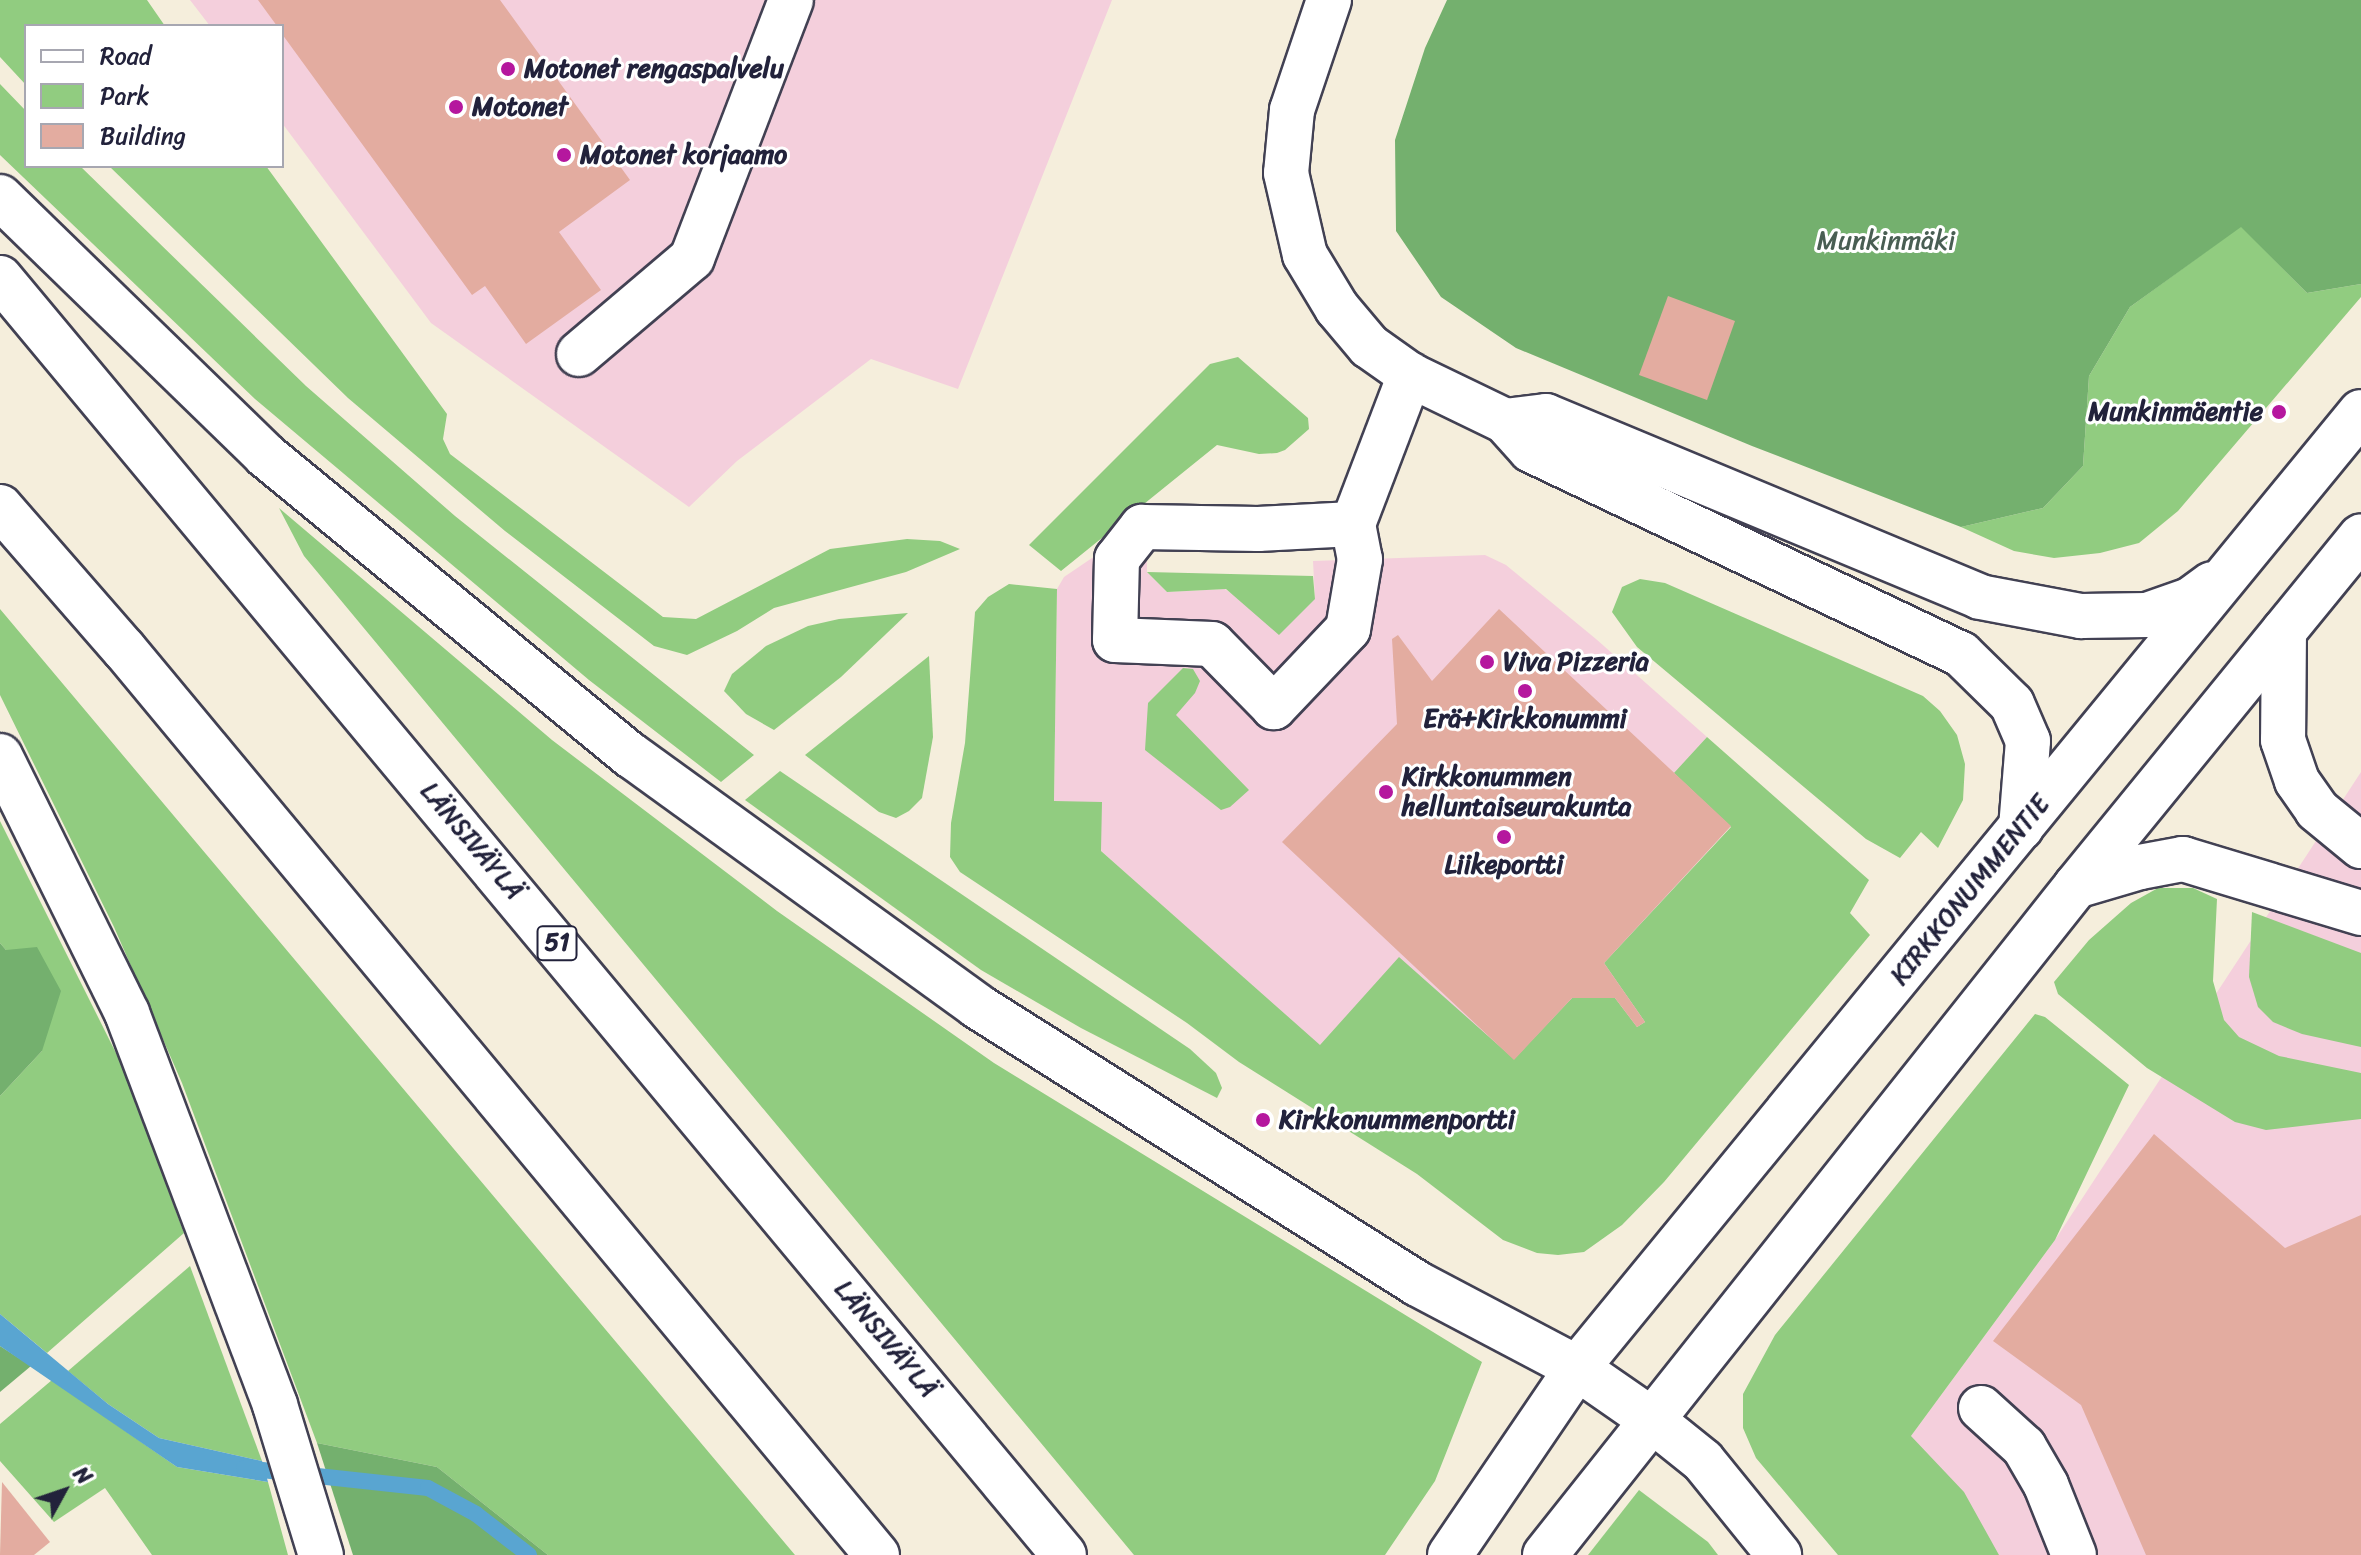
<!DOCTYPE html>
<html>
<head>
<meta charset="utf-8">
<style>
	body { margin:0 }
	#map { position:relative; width:2361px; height:1555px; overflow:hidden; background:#f5eedc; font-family:Sriracha,sans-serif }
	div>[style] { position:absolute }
	.built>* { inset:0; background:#f4cfdc }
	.green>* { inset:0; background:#91cc80 }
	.forest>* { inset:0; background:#74b06e }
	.water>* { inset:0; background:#59a5d1 }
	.stream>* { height:16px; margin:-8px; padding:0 8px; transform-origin:8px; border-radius:8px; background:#59a5d1 }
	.building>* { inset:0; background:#e3aca0 }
	.roads { filter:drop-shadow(2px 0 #424153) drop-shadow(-2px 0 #424153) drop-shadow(0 2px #424153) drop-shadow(0 -2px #424153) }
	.minor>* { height:44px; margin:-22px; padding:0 22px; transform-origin:22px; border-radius:22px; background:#fff }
	.major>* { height:44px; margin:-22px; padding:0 22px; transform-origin:22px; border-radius:22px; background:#fff }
	.highway>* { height:44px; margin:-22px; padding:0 22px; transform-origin:22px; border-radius:22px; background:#fff }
	.dots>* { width:22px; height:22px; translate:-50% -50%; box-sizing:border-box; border:4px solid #fff; border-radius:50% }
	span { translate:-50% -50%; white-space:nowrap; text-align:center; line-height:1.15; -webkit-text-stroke:6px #fff; paint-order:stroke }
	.shield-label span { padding:2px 6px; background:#fff; border:2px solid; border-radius:6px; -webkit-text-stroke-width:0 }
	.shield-label { font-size:24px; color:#22223b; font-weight:700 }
	.poi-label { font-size:26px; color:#22223b; font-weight:700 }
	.left { translate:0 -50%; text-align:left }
	.right { translate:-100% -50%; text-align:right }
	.park-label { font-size:26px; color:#495e53 }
	.street-label { font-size:26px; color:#22223b }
	.legend { position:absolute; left:24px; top:24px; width:260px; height:144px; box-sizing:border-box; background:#fff; border:2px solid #a7a7b1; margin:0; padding:10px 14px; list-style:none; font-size:24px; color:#22223b }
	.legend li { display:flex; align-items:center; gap:16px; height:40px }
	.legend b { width:40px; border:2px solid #a7a7b1 }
	.north { position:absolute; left:24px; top:1451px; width:80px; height:80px; -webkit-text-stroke:6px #fff; paint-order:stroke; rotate:50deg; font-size:22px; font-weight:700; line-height:32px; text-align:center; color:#22223b }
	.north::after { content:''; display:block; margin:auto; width:28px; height:36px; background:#22223b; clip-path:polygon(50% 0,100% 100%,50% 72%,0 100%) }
</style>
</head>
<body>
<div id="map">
	<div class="built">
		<div style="clip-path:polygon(190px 0,1112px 0,958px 389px,871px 359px,737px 461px,689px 507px,431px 323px,282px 123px,282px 26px,210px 26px)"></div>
		<div style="clip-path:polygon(1485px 555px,1506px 565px,1596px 639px,1707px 737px,1675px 773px,1731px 826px,1605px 963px,1645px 1022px,1637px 1027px,1514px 1060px,1320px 1046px,1101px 851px,1054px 801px,1057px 589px,1064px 577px,1092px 558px,1147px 560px,1147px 572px,1167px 592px,1225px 589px,1242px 601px,1315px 599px,1313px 561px)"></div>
		<div style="clip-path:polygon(2361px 772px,2361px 1555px,1965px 1555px,1911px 1436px,2055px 1240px)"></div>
	</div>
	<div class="green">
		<div style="clip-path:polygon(0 0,147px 0,165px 26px,26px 26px,26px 85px,0 57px)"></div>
		<div style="clip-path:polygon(0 84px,26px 111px,26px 166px,80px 166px,306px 386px,455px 516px,754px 755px,721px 782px,589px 680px,255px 399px,0 155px)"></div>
		<div style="clip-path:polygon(109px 166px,266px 166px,447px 414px,443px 439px,450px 454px,663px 617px,696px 619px,830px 549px,907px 539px,940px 541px,960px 549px,906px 572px,774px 608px,737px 631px,687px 655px,654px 646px,505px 531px,348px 398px)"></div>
		<div style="clip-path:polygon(2241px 226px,2307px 293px,2361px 284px,2361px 297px,2178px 511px,2139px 543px,2100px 553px,2054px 558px,2014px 551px,1961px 527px,2043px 508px,2083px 466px,2089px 376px,2130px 307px)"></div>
		<div style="clip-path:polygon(1238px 357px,1308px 418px,1309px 429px,1285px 450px,1277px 453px,1259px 454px,1217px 445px,1061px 571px,1029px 545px,1210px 364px)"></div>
		<div style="clip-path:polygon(279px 508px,552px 740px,777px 911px,994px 1063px,1482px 1362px,1435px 1481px,1385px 1555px,1134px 1555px,304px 556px)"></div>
		<div style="clip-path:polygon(1147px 572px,1313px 576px,1315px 599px,1279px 635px,1226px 589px,1167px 592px)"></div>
		<div style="clip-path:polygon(1640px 579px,1665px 583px,1923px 696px,1940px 711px,1957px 735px,1965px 764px,1963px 800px,1938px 848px,1921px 832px,1900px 858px,1866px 839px,1637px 647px,1612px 612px,1622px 587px)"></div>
		<div style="clip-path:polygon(1009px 584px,1057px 589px,1054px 801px,1102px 802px,1101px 851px,1320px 1045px,1399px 957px,1514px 1059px,1572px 998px,1615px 998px,1637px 1027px,1645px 1022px,1604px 963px,1731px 827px,1674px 773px,1707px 737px,1869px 880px,1850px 913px,1870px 935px,1664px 1182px,1622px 1225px,1584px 1252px,1558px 1255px,1537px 1253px,1503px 1240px,1417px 1174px,1239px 1062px,1187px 1023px,960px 872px,950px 857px,951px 823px,965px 743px,975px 612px,988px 597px)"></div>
		<div style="clip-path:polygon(0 609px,795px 1555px,548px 1555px,437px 1467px,317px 1443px,182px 1083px,114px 927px,0 695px)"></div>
		<div style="clip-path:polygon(908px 613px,841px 677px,774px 730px,746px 714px,724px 691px,732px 674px,766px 646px,808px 626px,839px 619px)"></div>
		<div style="clip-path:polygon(929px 656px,933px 737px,922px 798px,909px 811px,896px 818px,879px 812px,805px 755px)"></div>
		<div style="clip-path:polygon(1183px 668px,1193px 669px,1200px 681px,1195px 693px,1176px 715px,1249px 790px,1230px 807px,1221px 810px,1145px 750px,1148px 703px)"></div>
		<div style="clip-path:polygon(780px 771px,1190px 1049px,1216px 1073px,1222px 1088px,1217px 1098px,1081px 1028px,981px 970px,745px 800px)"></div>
		<div style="clip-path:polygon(0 821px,122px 1065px,184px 1233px,47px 1353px,0 1314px,0 1096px,42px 1051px,6px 950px,0 943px)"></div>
		<div style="clip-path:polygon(2158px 888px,2193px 888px,2217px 899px,2213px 981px,2224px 1020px,2239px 1037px,2279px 1056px,2361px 1073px,2361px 1119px,2266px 1130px,2235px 1122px,2147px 1068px,2058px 994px,2054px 982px,2089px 940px,2131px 903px)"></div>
		<div style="clip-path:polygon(2252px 912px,2361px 953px,2361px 1047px,2302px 1034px,2273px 1022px,2258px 1007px,2249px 977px)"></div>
		<div style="clip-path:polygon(2035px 1014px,2045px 1017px,2129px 1085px,2055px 1240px,1911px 1436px,1964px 1492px,1999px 1555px,1838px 1555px,1756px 1458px,1743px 1428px,1743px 1394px,1775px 1335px)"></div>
		<div style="clip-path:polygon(190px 1266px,262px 1461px,159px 1438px,108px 1404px,68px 1371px)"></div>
		<div style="clip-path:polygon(52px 1380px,177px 1467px,268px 1482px,288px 1555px,152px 1555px,105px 1488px,54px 1522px,0 1461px,0 1424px)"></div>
		<div style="clip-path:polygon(1639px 1490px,1708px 1542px,1718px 1555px,1588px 1555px)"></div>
	</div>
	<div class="forest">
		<div style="clip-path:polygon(1447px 0,2361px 0,2361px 284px,2307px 293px,2241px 227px,2130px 307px,2089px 376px,2083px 466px,2043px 508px,1961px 527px,1752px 446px,1516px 348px,1441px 297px,1396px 231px,1395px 140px,1425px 48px)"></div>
		<div style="clip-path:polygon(0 943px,6px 950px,37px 947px,61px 991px,42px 1051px,0 1096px)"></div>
		<div style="clip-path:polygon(0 1346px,31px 1366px,0 1392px)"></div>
		<div style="clip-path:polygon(317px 1443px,437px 1467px,548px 1555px,353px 1555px)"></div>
	</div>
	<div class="water">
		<div style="clip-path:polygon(0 1314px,108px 1404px,159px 1438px,262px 1461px,268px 1482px,177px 1467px,0 1346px)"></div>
	</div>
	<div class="stream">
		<div style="left:244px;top:1468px;width:185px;rotate:6.2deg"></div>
		<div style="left:428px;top:1488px;width:55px;rotate:28.4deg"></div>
		<div style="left:476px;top:1514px;width:67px;rotate:37.7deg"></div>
	</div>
	<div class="building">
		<div style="clip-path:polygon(258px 0,500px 0,630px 180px,559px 232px,601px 290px,526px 344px,485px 286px,472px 295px,282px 34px,282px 26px,277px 26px)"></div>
		<div style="clip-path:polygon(1668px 296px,1735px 321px,1707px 400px,1639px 375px)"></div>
		<div style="clip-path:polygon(1499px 609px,1731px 826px,1604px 963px,1645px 1022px,1637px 1027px,1615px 998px,1572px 998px,1514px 1060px,1282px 842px,1397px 724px,1392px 639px,1398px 635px,1432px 681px)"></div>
		<div style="clip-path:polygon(2154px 1134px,2285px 1248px,2361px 1215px,2361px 1555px,2146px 1555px,2081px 1405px,1993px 1341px)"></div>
		<div style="clip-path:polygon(2px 1482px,50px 1542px,34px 1555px,0 1555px)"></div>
	</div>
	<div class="roads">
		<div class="minor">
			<div style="left:579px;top:354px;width:148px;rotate:-40.3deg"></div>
			<div style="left:692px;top:258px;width:276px;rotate:-69deg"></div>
			<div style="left:1353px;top:524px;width:36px;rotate:79deg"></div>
			<div style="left:1360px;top:559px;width:71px;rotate:99.7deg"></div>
			<div style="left:1348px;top:629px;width:108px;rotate:133.5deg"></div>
			<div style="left:1274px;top:707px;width:88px;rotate:-134.5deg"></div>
			<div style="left:1212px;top:644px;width:97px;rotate:-177.6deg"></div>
			<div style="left:1115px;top:640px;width:81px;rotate:-88.6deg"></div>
			<div style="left:1117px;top:559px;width:41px;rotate:-52deg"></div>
			<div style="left:1142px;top:527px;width:116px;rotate:1deg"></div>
			<div style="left:1258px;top:529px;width:95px;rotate:-3deg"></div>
			<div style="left:1353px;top:524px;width:160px;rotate:-69.1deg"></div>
			<div style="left:1981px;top:1408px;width:58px;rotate:42.2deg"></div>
			<div style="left:2024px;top:1447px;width:44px;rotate:59.9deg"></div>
			<div style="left:2046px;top:1485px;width:75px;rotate:68.2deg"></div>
		</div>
		<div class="major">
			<div style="left:1329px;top:0;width:116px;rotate:108.6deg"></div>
			<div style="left:1292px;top:110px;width:63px;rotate:95.4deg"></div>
			<div style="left:1286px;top:173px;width:84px;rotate:77deg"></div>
			<div style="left:1305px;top:255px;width:62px;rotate:58.9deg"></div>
			<div style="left:1337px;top:308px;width:50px;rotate:49.9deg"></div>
			<div style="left:1369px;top:346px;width:50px;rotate:35.3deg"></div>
			<div style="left:1410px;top:375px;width:106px;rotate:25.8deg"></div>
			<div style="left:1505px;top:421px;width:39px;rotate:48deg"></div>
			<div style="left:1531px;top:450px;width:476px;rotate:25.4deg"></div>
			<div style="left:1961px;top:654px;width:71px;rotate:44.4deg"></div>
			<div style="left:2012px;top:704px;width:40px;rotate:66.6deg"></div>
			<div style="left:2028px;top:741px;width:87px;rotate:94.6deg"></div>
			<div style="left:0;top:197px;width:370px;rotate:44.2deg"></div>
			<div style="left:265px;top:455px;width:475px;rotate:39.4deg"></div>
			<div style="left:632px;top:756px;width:426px;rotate:35.9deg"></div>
			<div style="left:977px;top:1006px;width:521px;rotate:32.23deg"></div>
			<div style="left:1418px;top:1284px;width:180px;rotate:27.8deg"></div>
			<div style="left:1577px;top:1368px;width:91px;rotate:34.7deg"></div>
			<div style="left:1505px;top:421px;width:41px;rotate:-7deg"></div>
			<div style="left:1546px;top:416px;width:470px;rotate:22.6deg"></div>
			<div style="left:1980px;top:597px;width:103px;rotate:10.7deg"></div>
			<div style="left:2081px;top:616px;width:66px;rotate:-0.9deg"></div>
			<div style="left:2147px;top:615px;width:46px;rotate:-19.2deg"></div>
			<div style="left:2190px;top:600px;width:27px;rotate:-36deg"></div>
			<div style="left:2284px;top:631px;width:109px;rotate:90.5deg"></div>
			<div style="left:2283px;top:740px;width:43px;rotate:71.1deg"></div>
			<div style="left:2297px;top:781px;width:35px;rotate:55deg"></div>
			<div style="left:2317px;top:810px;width:57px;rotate:39.3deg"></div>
			<div style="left:0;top:756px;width:287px;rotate:63.7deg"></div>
			<div style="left:127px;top:1013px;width:419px;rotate:69.3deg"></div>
			<div style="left:275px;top:1405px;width:157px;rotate:73deg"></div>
			<div style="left:2076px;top:886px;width:67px;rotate:-16.5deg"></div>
			<div style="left:2140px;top:867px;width:44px;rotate:-10.5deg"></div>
			<div style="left:2183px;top:859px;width:186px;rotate:16.9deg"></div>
			<div style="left:1450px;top:1555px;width:226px;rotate:-55.8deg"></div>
			<div style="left:1577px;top:1368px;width:1236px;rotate:-50.65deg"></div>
			<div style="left:1545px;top:1555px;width:854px;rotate:-51.56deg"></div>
			<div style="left:2076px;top:886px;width:451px;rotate:-50.8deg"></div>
		</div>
		<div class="highway">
			<div style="left:0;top:278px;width:1662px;rotate:50.2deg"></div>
			<div style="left:0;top:507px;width:189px;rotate:48.9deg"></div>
			<div style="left:124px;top:649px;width:1178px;rotate:50.27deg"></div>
			<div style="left:1652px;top:1420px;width:65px;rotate:38.8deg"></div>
			<div style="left:1703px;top:1461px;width:121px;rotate:51deg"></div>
		</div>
	</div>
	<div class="dots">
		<div style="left:508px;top:69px;background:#b5179e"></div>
		<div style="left:456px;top:107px;background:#b5179e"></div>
		<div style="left:564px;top:155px;background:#b5179e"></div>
		<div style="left:2279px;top:412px;background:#b5179e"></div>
		<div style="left:1487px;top:662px;background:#b5179e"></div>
		<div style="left:1525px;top:691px;background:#b5179e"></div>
		<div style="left:1386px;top:792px;background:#b5179e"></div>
		<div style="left:1504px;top:837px;background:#b5179e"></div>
		<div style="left:1263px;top:1120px;background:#b5179e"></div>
	</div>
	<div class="shield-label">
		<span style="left:557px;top:943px">51</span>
	</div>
	<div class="poi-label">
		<span class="left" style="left:524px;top:69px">Motonet rengaspalvelu</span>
		<span class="left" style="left:472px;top:107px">Motonet</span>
		<span class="left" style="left:580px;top:155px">Motonet korjaamo</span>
		<span class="right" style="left:2263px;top:412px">Munkinmäentie</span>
		<span class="left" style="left:1503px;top:662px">Viva Pizzeria</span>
		<span style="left:1525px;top:719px">Erä+Kirkkonummi</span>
		<span class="left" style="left:1402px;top:792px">Kirkkonummen<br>helluntaiseurakunta</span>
		<span style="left:1504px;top:865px">Liikeportti</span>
		<span class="left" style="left:1279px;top:1120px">Kirkkonummenportti</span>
	</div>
	<div class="park-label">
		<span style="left:1886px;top:241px">Munkinmäki</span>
	</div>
	<div class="street-label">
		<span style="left:472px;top:841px;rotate:50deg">LÄNSIVÄYLÄ</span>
		<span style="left:1970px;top:890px;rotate:-51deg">KIRKKONUMMENTIE</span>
		<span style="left:886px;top:1339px;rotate:50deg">LÄNSIVÄYLÄ</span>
	</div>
	<ul class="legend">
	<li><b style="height:10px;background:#fff"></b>Road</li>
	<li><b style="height:22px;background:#91cc80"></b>Park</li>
	<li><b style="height:22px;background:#e3aca0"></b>Building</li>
	</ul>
	<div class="north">N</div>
</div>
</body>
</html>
